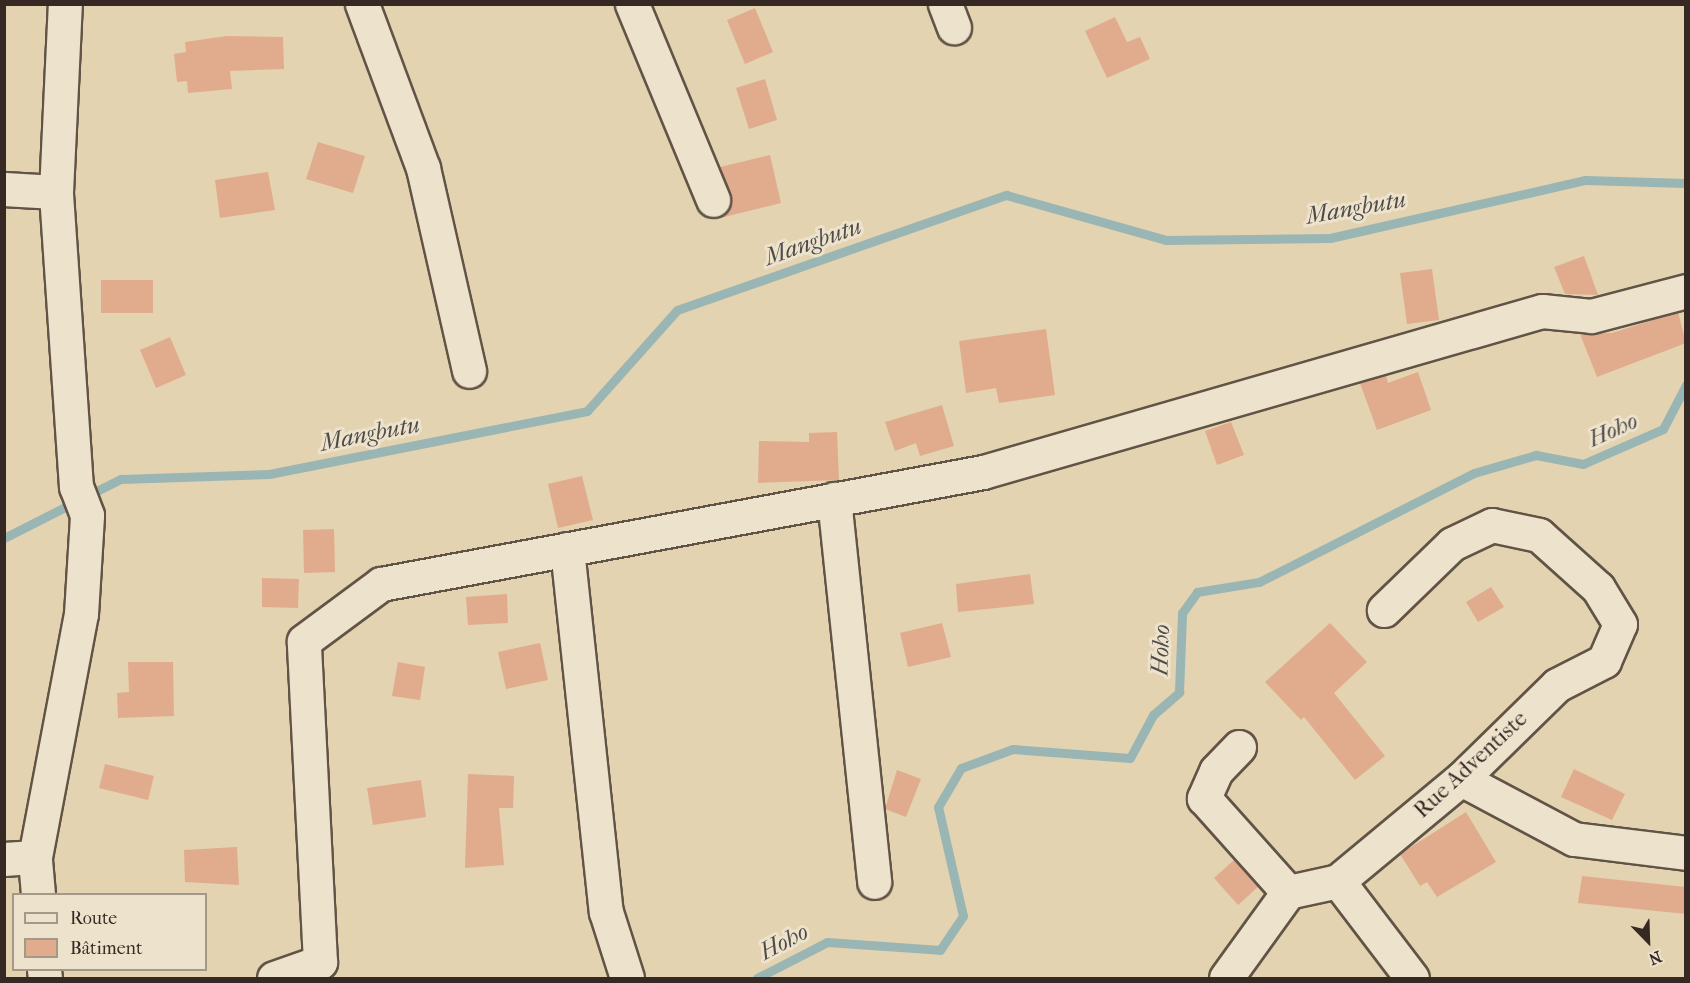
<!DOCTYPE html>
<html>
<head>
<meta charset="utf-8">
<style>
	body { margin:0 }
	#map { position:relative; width:1690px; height:983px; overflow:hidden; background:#e3d3b0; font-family:"IM FELL French Canon",serif }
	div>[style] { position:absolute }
	.stream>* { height:9px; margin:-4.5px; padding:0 4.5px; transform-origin:4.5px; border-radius:4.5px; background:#99b6b5 }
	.building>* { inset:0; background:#e1ac8d }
	.roads { filter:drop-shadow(2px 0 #615446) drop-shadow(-2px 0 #615446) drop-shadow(0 2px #615446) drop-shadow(0 -2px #615446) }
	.minor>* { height:33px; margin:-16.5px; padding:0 16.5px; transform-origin:16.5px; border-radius:16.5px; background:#ede2cc }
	span { translate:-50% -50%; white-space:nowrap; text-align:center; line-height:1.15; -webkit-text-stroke:6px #ede2cc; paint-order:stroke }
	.street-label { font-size:22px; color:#362923 }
	.water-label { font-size:24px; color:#4f4c48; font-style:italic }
	.frame { position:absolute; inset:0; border:6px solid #362923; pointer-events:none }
	.legend { position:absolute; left:12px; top:893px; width:195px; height:78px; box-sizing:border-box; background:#ede2cc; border:2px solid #a49888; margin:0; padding:8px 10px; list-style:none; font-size:18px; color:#362923 }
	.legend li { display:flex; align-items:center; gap:12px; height:30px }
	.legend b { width:30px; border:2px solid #a49888 }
	.north { position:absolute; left:1618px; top:911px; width:60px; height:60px; -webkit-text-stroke:4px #ede2cc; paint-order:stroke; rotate:157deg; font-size:16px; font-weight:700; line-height:24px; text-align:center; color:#362923 }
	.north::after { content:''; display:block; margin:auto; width:21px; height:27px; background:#362923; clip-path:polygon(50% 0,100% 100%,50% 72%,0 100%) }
</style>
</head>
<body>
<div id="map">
	<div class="stream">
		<div style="left:87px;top:496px;width:38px;rotate:-27deg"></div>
		<div style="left:121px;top:479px;width:148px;rotate:-1.9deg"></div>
		<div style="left:269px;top:474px;width:324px;rotate:-11.2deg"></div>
		<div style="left:587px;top:411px;width:135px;rotate:-48.3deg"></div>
		<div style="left:677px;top:310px;width:349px;rotate:-19.3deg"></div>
		<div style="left:1006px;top:195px;width:166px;rotate:15.7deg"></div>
		<div style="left:1166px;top:240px;width:164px;rotate:-0.7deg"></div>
		<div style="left:1330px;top:238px;width:262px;rotate:-12.8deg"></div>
		<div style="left:1585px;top:180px;width:101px;rotate:1.7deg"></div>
		<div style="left:4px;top:538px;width:80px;rotate:-26.9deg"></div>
		<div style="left:757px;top:978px;width:79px;rotate:-27.2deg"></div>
		<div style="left:827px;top:942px;width:113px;rotate:4deg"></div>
		<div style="left:940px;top:950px;width:41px;rotate:-55.9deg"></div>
		<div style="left:963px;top:916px;width:112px;rotate:-102.9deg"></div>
		<div style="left:938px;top:807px;width:45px;rotate:-59.5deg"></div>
		<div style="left:961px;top:768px;width:55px;rotate:-20.1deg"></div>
		<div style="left:1013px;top:749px;width:117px;rotate:4.4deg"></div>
		<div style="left:1130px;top:758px;width:49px;rotate:-61.9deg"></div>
		<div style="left:1153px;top:715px;width:35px;rotate:-41deg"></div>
		<div style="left:1179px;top:692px;width:79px;rotate:-87.8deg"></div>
		<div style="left:1182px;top:613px;width:26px;rotate:-54deg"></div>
		<div style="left:1197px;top:592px;width:63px;rotate:-9.2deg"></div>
		<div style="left:1259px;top:582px;width:241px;rotate:-26.9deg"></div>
		<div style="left:1474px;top:473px;width:65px;rotate:-16.2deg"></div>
		<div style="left:1536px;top:455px;width:48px;rotate:10.8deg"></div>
		<div style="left:1583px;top:464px;width:87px;rotate:-23.6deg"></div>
		<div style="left:1663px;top:429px;width:50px;rotate:-62.4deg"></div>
	</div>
	<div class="building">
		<div style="clip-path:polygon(755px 8px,773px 52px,745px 64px,727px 20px)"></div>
		<div style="clip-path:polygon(1115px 17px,1127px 42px,1140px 37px,1150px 59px,1107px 78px,1085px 31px)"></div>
		<div style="clip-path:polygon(227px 36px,283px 37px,284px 69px,230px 71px,232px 89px,188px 93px,187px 81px,177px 82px,174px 54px,186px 52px,185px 42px)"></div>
		<div style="clip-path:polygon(765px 79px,777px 120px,749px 129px,736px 88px)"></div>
		<div style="clip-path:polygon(318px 142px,365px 156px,353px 193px,306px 179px)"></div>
		<div style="clip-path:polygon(770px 155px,781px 203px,716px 219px,732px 202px,720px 167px)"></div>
		<div style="clip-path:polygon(268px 172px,275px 210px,220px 218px,215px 180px)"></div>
		<div style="clip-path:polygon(1584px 256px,1598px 295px,1565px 294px,1554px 267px)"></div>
		<div style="clip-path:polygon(1432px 269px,1439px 320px,1407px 324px,1400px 273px)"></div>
		<div style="clip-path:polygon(101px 280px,153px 280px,153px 313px,101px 313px)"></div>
		<div style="clip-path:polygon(1678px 312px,1686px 343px,1597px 377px,1580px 334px,1612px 333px)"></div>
		<div style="clip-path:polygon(1046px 329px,1055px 395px,999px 403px,996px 388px,966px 393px,959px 341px)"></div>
		<div style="clip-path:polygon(170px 337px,186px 375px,156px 388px,140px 350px)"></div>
		<div style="clip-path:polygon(1418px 372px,1431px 410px,1377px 430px,1360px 383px,1386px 375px,1388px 383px)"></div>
		<div style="clip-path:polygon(942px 405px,954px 446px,920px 456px,916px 443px,895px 451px,885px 422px)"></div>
		<div style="clip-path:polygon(1231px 422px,1244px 455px,1217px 465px,1205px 431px)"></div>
		<div style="clip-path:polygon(837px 432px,839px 480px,758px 483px,759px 441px,809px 442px,809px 433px)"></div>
		<div style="clip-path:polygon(582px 476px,593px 520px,558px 528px,548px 484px)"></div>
		<div style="clip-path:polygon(334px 529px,335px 572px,304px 573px,303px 530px)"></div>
		<div style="clip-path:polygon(1030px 574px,1034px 604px,958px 612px,956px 584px)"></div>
		<div style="clip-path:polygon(262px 578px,299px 579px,298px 608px,262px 607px)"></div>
		<div style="clip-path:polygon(1491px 587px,1504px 607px,1478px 622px,1466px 602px)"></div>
		<div style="clip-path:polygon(507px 594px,508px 623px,468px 625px,466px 597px)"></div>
		<div style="clip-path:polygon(942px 623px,951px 657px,908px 667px,900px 633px)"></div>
		<div style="clip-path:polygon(1330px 623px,1367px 662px,1334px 693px,1385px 756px,1355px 780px,1304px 717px,1301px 720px,1265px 682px)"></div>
		<div style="clip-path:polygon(540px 643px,548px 680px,506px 689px,498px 652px)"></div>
		<div style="clip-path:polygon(128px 662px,173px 662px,174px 716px,118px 718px,117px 693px,129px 692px)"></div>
		<div style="clip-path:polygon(398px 662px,425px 667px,420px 700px,392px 696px)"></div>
		<div style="clip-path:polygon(105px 764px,154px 776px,148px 800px,99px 788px)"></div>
		<div style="clip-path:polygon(1574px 769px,1625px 794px,1612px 820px,1561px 797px)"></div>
		<div style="clip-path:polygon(897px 770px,921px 779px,906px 817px,885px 809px)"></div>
		<div style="clip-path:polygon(468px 774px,514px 776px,513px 808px,499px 808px,504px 865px,465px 868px)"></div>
		<div style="clip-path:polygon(421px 780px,426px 817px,373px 825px,367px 788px)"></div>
		<div style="clip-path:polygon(1466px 812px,1496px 862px,1437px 897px,1427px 882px,1420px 886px,1400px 854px)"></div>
		<div style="clip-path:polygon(237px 847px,239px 885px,185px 882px,184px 850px)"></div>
		<div style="clip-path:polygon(1234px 860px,1258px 887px,1238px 905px,1214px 878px)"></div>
		<div style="clip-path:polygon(1582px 876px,1686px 887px,1686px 914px,1578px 903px)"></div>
	</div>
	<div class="roads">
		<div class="minor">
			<div style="left:362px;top:4px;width:175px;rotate:69.6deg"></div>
			<div style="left:423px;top:168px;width:208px;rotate:77.2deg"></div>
			<div style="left:632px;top:4px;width:212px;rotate:67.5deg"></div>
			<div style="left:945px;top:4px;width:25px;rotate:69deg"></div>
			<div style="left:4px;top:189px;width:52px;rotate:3.3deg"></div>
			<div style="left:834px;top:499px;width:385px;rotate:84deg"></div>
			<div style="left:567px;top:549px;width:365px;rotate:83.9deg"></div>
			<div style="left:606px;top:912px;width:69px;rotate:72.3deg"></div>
			<div style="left:1239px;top:747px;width:33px;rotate:134deg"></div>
			<div style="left:1216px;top:771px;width:30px;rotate:114deg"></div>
			<div style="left:1204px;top:798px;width:126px;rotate:48.2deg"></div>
			<div style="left:1461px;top:779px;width:128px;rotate:28deg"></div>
			<div style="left:1574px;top:839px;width:113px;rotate:7.1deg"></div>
			<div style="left:4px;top:859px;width:31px;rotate:-4deg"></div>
			<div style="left:1338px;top:881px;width:122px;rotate:52.7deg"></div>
			<div style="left:38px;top:894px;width:37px;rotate:-95deg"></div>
			<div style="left:35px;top:857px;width:247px;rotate:-79.3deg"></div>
			<div style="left:81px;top:614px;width:99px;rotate:-86.5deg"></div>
			<div style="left:87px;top:515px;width:30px;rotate:-111deg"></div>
			<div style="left:76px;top:487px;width:296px;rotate:-93.9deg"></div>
			<div style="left:56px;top:192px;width:188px;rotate:-87.3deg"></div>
			<div style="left:44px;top:970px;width:8px;rotate:83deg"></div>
			<div style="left:274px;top:978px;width:49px;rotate:-19.2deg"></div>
			<div style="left:320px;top:962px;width:321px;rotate:-92.9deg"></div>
			<div style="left:304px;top:641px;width:96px;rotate:-36.5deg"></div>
			<div style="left:381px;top:584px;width:612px;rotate:-10.54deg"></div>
			<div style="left:983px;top:472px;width:582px;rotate:-16.07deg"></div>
			<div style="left:1542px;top:311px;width:49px;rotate:5.8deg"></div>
			<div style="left:1591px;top:316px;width:98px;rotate:-14.7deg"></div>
			<div style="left:1226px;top:978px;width:106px;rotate:-54.2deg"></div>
			<div style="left:1288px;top:892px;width:51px;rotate:-12.4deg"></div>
			<div style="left:1338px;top:881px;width:160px;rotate:-39.7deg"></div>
			<div style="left:1461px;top:779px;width:134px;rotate:-44.4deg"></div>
			<div style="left:1557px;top:685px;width:53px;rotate:-27.1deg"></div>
			<div style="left:1604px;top:661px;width:40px;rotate:-66.6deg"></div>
			<div style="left:1620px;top:624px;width:42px;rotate:-121.4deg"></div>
			<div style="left:1598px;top:588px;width:79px;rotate:-138.1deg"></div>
			<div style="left:1539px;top:535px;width:48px;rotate:-168deg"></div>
			<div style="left:1492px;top:525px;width:44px;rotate:154.6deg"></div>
			<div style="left:1452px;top:544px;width:95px;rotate:135.9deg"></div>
		</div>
	</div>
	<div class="street-label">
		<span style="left:1471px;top:765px;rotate:-43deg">Rue Adventiste</span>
	</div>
	<div class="water-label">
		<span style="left:1356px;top:208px;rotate:-10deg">Mangbutu</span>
		<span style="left:813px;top:242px;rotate:-19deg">Mangbutu</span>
		<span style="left:1613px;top:430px;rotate:-24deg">Hoho</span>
		<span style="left:370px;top:434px;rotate:-11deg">Mangbutu</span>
		<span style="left:1161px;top:650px;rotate:-88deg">Hoho</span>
		<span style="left:784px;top:942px;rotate:-28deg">Hoho</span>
	</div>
	<div class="frame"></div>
	<ul class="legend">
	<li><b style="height:8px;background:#ede2cc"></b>Route</li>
	<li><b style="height:16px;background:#e1ac8d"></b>Bâtiment</li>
	</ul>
	<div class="north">N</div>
</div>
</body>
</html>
